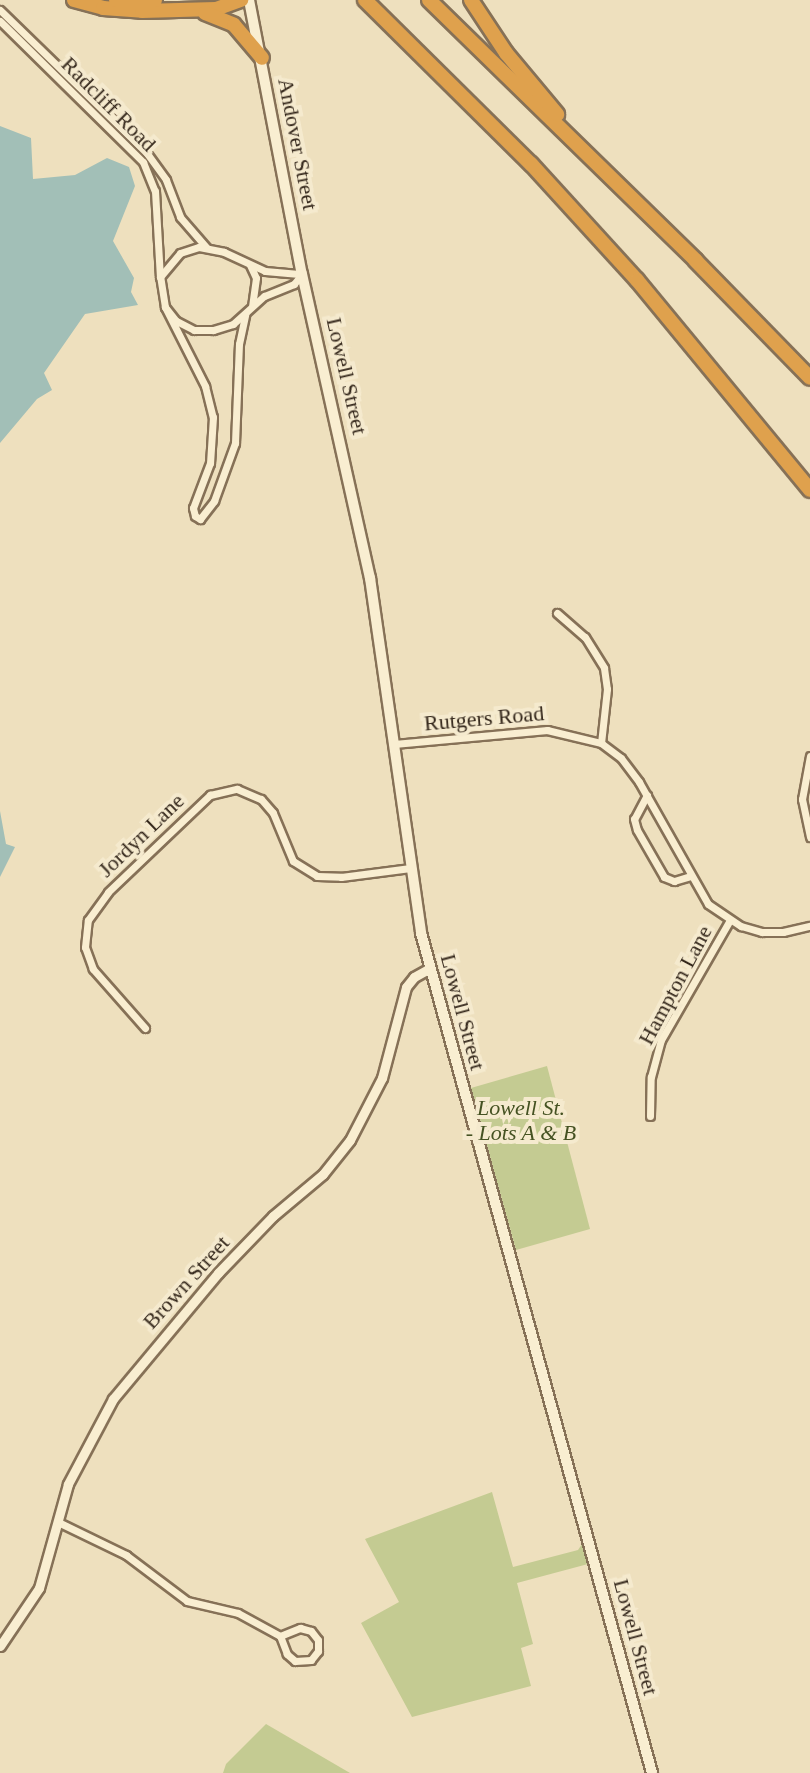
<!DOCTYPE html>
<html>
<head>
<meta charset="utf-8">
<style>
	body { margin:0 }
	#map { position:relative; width:810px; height:1773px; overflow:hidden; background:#eee0be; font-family:"Times New Roman",serif }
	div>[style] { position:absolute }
	.green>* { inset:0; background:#c4cb92 }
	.water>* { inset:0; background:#a2bfb7 }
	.roads { filter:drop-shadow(2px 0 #867157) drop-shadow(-2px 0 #867157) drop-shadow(0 2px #867157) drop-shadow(0 -2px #867157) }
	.minor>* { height:7px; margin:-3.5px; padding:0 3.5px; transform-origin:3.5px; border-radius:3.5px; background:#f9eed1 }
	.tertiary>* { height:9px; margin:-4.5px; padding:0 4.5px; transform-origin:4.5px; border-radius:4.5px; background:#f9eed1 }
	.secondary>* { height:10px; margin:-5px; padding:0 5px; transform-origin:5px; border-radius:5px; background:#f9eed1 }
	.motorway>* { height:14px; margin:-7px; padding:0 7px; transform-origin:7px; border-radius:7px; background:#dfa14d }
	span { translate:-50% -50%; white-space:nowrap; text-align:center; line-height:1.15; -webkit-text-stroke:8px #f5eace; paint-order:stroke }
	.street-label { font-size:22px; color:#35281c }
	.park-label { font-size:22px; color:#455222; font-style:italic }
</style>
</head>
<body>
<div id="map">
	<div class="green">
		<div style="clip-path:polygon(547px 1066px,590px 1229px,516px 1250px,471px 1088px)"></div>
		<div style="clip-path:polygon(492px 1492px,513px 1567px,578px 1550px,582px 1544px,588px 1564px,517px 1583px,533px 1644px,521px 1648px,531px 1686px,412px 1717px,361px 1623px,399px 1602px,365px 1539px)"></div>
		<div style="clip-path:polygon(266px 1724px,350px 1773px,223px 1773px,226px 1764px)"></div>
	</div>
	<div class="water">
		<div style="clip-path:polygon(0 126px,31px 138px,33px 179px,75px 175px,107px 158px,129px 167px,135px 186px,113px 241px,134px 278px,131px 292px,138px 305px,85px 314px,44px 373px,52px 390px,37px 399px,0 443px)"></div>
		<div style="clip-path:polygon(0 811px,6px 844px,15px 847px,0 877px)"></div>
	</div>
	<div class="roads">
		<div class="minor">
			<div style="left:0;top:10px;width:204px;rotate:44.2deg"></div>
			<div style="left:146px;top:152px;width:34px;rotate:54deg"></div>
			<div style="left:166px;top:180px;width:40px;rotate:69deg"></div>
			<div style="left:180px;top:217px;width:40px;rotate:49deg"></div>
			<div style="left:0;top:21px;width:201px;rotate:44.6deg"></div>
			<div style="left:143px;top:162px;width:31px;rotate:68deg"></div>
			<div style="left:155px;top:191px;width:86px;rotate:86.7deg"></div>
			<div style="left:199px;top:247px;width:25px;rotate:11deg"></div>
			<div style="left:224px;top:252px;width:45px;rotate:24.9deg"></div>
			<div style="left:265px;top:271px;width:37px;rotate:5deg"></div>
			<div style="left:302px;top:274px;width:13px;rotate:129deg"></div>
			<div style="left:294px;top:284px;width:32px;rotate:158deg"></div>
			<div style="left:264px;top:296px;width:42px;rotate:137.9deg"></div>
			<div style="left:233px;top:324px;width:21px;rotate:163deg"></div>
			<div style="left:213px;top:330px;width:19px;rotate:180deg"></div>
			<div style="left:194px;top:330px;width:20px;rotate:-153deg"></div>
			<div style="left:176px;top:321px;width:18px;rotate:-128deg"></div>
			<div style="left:165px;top:307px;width:30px;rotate:-99deg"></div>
			<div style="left:160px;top:277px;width:31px;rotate:-50deg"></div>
			<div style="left:180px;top:253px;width:20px;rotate:-18deg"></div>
			<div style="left:250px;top:265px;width:14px;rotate:65deg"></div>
			<div style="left:256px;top:278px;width:27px;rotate:98deg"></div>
			<div style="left:165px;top:307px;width:89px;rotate:63.1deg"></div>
			<div style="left:205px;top:386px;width:32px;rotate:76deg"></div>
			<div style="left:213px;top:417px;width:46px;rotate:93.7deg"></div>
			<div style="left:210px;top:463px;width:48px;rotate:110.7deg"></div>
			<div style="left:193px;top:508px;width:8px;rotate:76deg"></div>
			<div style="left:195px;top:516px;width:6px;rotate:31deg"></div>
			<div style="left:200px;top:519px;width:23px;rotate:-52deg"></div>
			<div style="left:214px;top:501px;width:62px;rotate:-70.1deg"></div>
			<div style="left:235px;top:443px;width:99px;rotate:-87.7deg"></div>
			<div style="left:239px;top:344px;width:30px;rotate:-78deg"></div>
			<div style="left:557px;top:613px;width:37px;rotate:41deg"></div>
			<div style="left:585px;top:637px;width:36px;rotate:58deg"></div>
			<div style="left:604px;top:668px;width:21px;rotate:82deg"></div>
			<div style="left:607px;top:689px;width:54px;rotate:96.3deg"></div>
			<div style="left:394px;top:744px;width:154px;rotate:-5.2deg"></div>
			<div style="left:547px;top:730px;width:56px;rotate:13.5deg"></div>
			<div style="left:601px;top:743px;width:25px;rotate:37deg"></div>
			<div style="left:621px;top:758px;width:30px;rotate:53deg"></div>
			<div style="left:639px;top:782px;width:140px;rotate:60.5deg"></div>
			<div style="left:708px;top:904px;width:40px;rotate:34deg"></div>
			<div style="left:741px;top:926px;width:22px;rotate:16deg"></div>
			<div style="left:762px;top:932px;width:21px"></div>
			<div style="left:783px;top:932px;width:28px;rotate:-13deg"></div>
			<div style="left:810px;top:756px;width:44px;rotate:100.5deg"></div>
			<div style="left:802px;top:799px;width:39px;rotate:78deg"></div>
			<div style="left:647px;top:795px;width:27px;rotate:118deg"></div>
			<div style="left:634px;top:819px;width:11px;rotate:75deg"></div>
			<div style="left:637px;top:830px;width:54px;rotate:60.1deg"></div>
			<div style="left:664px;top:877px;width:11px;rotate:22deg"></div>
			<div style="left:674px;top:881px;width:17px;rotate:-17deg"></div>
			<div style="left:145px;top:1028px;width:79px;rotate:-131.4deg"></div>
			<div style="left:93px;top:969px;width:23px;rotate:-110deg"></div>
			<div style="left:85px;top:947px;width:27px;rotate:-84deg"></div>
			<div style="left:88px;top:920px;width:34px;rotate:-54deg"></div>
			<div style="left:108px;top:892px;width:141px;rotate:-43.6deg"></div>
			<div style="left:210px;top:795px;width:28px;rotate:-13deg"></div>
			<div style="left:237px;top:789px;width:26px;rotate:23deg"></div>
			<div style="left:261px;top:799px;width:18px;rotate:49deg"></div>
			<div style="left:273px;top:813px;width:52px;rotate:67.4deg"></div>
			<div style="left:293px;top:861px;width:28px;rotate:32deg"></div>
			<div style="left:317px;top:876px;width:24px;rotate:2deg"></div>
			<div style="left:341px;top:877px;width:70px;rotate:-7.4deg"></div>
			<div style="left:650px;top:1116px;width:39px;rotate:-89deg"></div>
			<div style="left:651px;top:1077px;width:38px;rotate:-75deg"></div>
			<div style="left:661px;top:1040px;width:138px;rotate:-60.1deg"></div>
			<div style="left:58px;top:1522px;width:76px;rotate:25.9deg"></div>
			<div style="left:126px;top:1555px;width:76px;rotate:37deg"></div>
			<div style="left:187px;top:1601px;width:52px;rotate:13.2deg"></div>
			<div style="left:238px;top:1613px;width:48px;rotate:28.7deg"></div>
			<div style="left:280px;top:1636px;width:22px;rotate:-22deg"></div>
			<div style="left:300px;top:1628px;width:11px;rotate:15deg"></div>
			<div style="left:311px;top:1631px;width:11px;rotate:52deg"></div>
			<div style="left:318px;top:1640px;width:11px;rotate:90deg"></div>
			<div style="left:318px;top:1651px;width:11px;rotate:128deg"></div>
			<div style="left:311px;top:1660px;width:16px;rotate:176deg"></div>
			<div style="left:295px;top:1661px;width:11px;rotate:-139deg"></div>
			<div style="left:287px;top:1654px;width:19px;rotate:-111deg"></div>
		</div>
		<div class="tertiary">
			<div style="left:0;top:1646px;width:70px;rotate:-56.1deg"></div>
			<div style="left:39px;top:1588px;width:108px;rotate:-74.4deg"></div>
			<div style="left:68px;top:1484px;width:96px;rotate:-62.1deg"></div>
			<div style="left:113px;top:1399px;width:164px;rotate:-50.2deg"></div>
			<div style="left:218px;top:1273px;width:79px;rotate:-46deg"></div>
			<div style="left:273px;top:1216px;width:65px;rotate:-40deg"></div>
			<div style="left:323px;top:1174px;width:43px;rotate:-51.5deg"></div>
			<div style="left:350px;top:1140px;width:70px;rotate:-62.7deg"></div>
			<div style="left:382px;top:1078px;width:94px;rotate:-75.2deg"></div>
			<div style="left:406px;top:987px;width:13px;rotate:-51deg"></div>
			<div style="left:414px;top:977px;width:18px;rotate:-29deg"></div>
		</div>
		<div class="secondary">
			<div style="left:249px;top:0;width:279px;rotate:79.1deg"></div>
			<div style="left:302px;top:274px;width:312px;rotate:77.4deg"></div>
			<div style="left:370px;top:578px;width:359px;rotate:81.8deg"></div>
			<div style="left:421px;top:933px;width:871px;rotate:74.62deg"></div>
		</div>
		<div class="motorway">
			<div style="left:74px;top:0;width:30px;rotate:15deg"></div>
			<div style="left:103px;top:8px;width:39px;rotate:4deg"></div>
			<div style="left:142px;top:11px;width:74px;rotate:-1.5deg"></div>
			<div style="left:216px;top:9px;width:27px;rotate:-20deg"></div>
			<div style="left:116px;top:0;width:39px"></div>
			<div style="left:365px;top:0;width:233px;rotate:44.7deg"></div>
			<div style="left:531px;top:164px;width:157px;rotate:47.6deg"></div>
			<div style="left:637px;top:280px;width:272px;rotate:50.5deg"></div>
			<div style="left:429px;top:0;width:373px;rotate:44.3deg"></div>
			<div style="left:696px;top:261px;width:163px;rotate:45.7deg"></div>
			<div style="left:471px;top:0;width:64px;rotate:56.6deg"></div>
			<div style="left:506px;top:53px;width:80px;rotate:50.1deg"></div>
			<div style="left:205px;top:13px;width:31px;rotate:22deg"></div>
			<div style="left:234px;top:25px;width:43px;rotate:49.7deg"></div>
		</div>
	</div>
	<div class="street-label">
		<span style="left:109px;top:104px;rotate:45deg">Radcliff Road</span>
		<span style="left:298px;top:144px;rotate:79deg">Andover Street</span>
		<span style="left:347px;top:376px;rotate:77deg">Lowell Street</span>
		<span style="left:484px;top:718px;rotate:-5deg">Rutgers Road</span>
		<span style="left:141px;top:835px;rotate:-44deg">Jordyn Lane</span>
		<span style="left:675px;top:985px;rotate:-62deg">Hampton Lane</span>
		<span style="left:463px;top:1012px;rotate:75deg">Lowell Street</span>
		<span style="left:186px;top:1282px;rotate:-48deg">Brown Street</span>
		<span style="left:636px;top:1637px;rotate:75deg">Lowell Street</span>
	</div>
	<div class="park-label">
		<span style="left:521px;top:1120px">Lowell St.<br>- Lots A &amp; B</span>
	</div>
</div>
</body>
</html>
